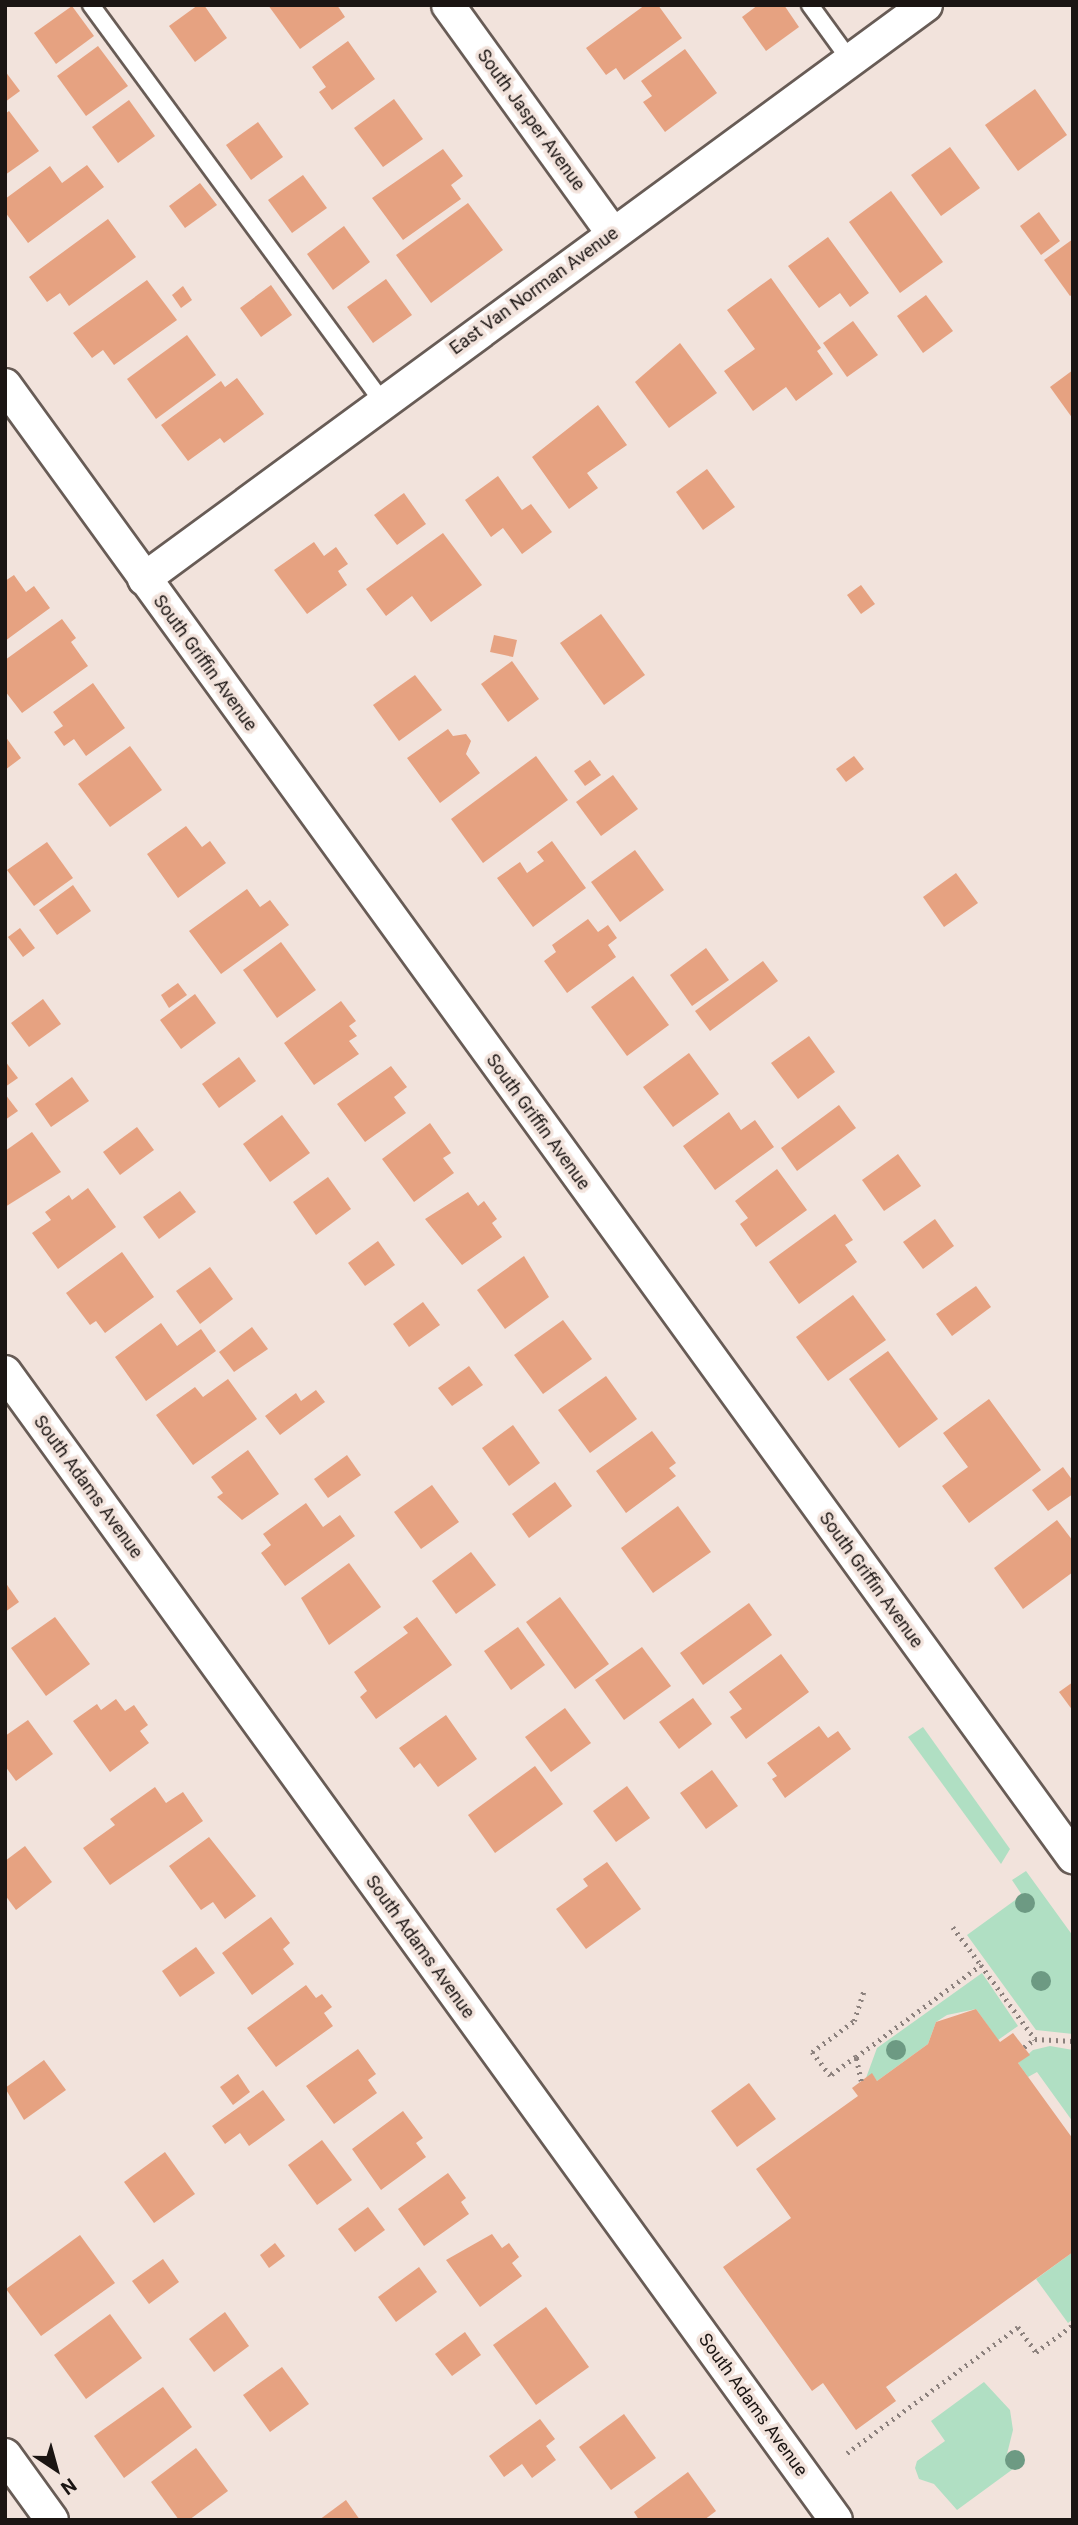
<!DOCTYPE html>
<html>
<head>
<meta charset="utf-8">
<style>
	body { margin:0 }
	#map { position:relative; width:1078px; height:2525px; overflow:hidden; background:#f2e3dc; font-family:Roboto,sans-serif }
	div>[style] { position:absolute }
	.green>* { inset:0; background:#b0dfc3 }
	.building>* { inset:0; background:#e6a281 }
	.path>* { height:4.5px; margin-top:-2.25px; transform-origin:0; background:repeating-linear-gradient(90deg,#8c817d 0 2px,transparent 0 7px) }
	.roads { filter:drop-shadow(2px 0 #685c56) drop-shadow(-2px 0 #685c56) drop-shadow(0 2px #685c56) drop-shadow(0 -2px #685c56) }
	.service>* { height:16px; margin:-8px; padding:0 8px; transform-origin:8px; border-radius:8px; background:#fff }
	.minor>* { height:32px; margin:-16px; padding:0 16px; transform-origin:16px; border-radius:16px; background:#fff }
	.trees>* { width:20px; height:20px; margin:-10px; border-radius:50%; background:#6d9a83 }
	span { translate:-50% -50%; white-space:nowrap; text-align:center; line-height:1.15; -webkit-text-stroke:7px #f2e3dc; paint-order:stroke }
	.street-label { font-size:18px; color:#1b1513 }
	.frame { position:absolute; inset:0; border:7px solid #1b1513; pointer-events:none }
	.north { position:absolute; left:21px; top:2434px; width:70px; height:70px; -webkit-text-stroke:5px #f2e3dc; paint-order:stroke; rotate:144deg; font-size:19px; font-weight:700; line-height:28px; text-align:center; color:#1b1513 }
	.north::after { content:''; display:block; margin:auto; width:24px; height:32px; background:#1b1513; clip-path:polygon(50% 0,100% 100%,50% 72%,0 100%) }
</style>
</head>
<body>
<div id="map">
	<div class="green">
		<div style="clip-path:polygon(923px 1727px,1010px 1849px,1001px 1864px,908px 1737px)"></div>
		<div style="clip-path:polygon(1026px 1871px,1073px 1936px,1073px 2034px,1036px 2030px,967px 1935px,1022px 1895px,1012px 1880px)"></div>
		<div style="clip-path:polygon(982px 1973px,1018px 2026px,998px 2040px,976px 2009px,947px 2015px,936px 2022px,928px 2044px,877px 2081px,872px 2074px,866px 2078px,877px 2048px)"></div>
		<div style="clip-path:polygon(1050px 2046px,1073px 2050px,1073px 2122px,1037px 2072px,1028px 2077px,1018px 2063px,1033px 2050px)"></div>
		<div style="clip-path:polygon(1073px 2252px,1073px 2319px,1068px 2323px,1036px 2279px)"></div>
		<div style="clip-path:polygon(984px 2382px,1010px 2410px,1013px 2430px,1006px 2458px,1013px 2469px,957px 2510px,934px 2484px,919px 2479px,915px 2468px,917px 2461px,945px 2441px,931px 2421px)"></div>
	</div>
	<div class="building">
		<div style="clip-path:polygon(198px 5px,204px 5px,227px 38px,195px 62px,169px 26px)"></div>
		<div style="clip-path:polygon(268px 5px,337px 5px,345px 17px,300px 49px)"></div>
		<div style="clip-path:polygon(645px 5px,658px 5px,682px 38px,624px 80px,616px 68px,606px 75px,586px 48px)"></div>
		<div style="clip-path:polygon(758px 5px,784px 5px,799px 27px,766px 51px,742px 17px)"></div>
		<div style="clip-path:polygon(72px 6px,94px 36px,56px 64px,34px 33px)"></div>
		<div style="clip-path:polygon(348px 41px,375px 79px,332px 110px,319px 92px,326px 87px,312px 67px)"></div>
		<div style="clip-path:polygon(98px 46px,128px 86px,86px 116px,57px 76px)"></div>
		<div style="clip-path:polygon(685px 49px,717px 93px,665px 132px,643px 102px,652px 96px,641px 81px)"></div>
		<div style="clip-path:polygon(5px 71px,20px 91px,5px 102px)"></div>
		<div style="clip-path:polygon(1035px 89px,1067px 135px,1018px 171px,985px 125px)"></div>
		<div style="clip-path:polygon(394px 99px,423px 139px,383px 167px,354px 128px)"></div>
		<div style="clip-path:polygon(129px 100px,155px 136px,118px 163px,92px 127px)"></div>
		<div style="clip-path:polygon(9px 111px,39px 151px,5px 175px,5px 114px)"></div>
		<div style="clip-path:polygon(258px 122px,283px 157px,251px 180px,226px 145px)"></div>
		<div style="clip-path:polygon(950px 147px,980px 188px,941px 216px,911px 175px)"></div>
		<div style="clip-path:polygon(443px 149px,463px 176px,451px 185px,461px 199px,403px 240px,372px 198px)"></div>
		<div style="clip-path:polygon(87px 165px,104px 187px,28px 243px,5px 212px,5px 199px,50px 166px,62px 183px)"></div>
		<div style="clip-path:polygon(303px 175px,327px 208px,292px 233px,268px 200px)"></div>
		<div style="clip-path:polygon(200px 183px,217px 205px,185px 228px,169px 206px)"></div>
		<div style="clip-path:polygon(891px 191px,943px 262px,900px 293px,849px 222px)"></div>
		<div style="clip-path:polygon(468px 203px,503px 250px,431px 303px,396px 255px)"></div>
		<div style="clip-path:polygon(1039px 212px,1060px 241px,1041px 255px,1020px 226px)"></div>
		<div style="clip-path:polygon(108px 219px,136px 257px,69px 306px,60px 293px,47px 302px,29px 277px)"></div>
		<div style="clip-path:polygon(344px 226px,370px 262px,333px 290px,307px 254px)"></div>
		<div style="clip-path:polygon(828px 237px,869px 293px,850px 307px,840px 293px,819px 308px,788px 266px)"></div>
		<div style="clip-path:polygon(1073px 239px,1073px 294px,1070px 296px,1044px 260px)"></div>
		<div style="clip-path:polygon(771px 278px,821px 348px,817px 351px,833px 374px,796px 401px,786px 387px,753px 411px,724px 371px,755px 349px,727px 310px)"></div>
		<div style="clip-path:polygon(386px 279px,412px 315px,373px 343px,347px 307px)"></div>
		<div style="clip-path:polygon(147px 280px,177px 320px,114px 365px,103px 350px,92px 358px,73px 333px)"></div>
		<div style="clip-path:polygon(271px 285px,292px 315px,261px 337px,240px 308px)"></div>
		<div style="clip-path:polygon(183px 286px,192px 300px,181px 308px,172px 295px)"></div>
		<div style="clip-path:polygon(926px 295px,953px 331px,923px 353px,897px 316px)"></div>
		<div style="clip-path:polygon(853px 321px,878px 355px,847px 377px,823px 343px)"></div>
		<div style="clip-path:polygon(187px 335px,216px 375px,156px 419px,127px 379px)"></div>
		<div style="clip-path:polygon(680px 343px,717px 393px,669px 428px,635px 382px)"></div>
		<div style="clip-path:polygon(1073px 370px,1073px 419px,1050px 387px)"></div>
		<div style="clip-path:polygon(237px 378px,264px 414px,224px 443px,220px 438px,188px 461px,161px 425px,221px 381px,225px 387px)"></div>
		<div style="clip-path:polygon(598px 405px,627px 445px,587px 473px,598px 488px,569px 509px,532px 457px)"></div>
		<div style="clip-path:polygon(707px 469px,735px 507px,703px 530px,676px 492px)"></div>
		<div style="clip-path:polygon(498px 476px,522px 510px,531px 504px,552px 532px,522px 554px,503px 528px,491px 537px,465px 500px)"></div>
		<div style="clip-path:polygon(404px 493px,426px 524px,397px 545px,374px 515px)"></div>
		<div style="clip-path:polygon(443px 533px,482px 585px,431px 622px,412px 596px,386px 616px,366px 589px)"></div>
		<div style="clip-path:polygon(314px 542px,324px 556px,336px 547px,348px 564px,338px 571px,347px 585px,307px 614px,274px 570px)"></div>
		<div style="clip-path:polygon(14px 575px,26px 592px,34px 586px,50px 608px,5px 641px,5px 581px)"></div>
		<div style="clip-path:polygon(861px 585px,875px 604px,861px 614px,847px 595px)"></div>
		<div style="clip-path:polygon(601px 614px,645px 675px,604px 705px,560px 643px)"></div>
		<div style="clip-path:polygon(62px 619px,76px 638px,71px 642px,88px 666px,22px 713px,5px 691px,5px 660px)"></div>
		<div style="clip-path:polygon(494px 635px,517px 640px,513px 657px,490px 652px)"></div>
		<div style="clip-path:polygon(512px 661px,539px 699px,508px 722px,481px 684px)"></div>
		<div style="clip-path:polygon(415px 675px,442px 710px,399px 741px,373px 705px)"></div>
		<div style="clip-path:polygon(93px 683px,125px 728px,86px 756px,74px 739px,64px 746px,54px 732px,63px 726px,53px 712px)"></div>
		<div style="clip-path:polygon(448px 729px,453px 736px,466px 734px,471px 741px,466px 754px,480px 773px,440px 803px,407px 758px)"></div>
		<div style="clip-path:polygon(5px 736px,21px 758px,5px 770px)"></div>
		<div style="clip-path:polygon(130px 746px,162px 790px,110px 827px,78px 784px)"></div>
		<div style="clip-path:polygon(536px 756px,568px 800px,483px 863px,451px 819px)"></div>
		<div style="clip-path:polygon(854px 756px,864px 769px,846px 782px,836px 769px)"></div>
		<div style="clip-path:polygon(590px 760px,601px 775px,585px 786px,574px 771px)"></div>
		<div style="clip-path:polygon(613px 775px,638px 809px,601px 836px,576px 802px)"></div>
		<div style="clip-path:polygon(186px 826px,202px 847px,210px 841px,226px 863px,178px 898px,147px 854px)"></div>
		<div style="clip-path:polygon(552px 841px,586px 888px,533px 927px,497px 878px,520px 862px,527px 873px,544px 861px,537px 852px)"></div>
		<div style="clip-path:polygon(47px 842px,73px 878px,34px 906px,7px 870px)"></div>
		<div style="clip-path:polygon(635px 850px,664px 890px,620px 922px,591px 882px)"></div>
		<div style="clip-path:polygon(956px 873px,978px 903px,944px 927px,923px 897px)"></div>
		<div style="clip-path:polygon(73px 885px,91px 911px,57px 935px,39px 910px)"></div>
		<div style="clip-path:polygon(247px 889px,260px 907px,270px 900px,289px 925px,221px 974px,189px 931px)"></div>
		<div style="clip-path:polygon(588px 919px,598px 932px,608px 925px,617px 938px,608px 945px,616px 957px,567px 993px,544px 961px,556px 952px,552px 945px)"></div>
		<div style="clip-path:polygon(20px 928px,35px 948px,23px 957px,8px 937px)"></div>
		<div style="clip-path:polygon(281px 942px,316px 990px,277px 1018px,243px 970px)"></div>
		<div style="clip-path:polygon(706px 948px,729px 980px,692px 1006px,670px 975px)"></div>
		<div style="clip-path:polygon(763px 961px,778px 981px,710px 1031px,695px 1011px)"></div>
		<div style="clip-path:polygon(633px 976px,669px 1025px,627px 1056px,591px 1007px)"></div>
		<div style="clip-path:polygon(178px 983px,187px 995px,169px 1008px,161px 995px)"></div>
		<div style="clip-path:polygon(195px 994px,216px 1023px,181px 1049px,160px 1020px)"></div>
		<div style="clip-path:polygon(43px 999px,61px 1024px,29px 1047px,11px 1023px)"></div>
		<div style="clip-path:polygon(341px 1001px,356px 1021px,349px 1026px,357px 1036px,349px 1041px,359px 1054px,314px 1085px,284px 1043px)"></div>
		<div style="clip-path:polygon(809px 1036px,835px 1072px,798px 1099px,771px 1063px)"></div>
		<div style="clip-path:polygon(689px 1053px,719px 1094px,673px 1127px,643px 1087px)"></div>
		<div style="clip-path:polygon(239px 1057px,256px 1081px,219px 1108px,202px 1084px)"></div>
		<div style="clip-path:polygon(5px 1061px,18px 1078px,5px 1087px)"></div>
		<div style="clip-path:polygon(391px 1066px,407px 1087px,394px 1097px,406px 1113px,365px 1142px,337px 1104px)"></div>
		<div style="clip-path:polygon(72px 1077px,89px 1101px,51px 1127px,35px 1104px)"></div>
		<div style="clip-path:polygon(5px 1094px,18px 1111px,5px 1120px)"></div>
		<div style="clip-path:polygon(839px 1105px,856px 1128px,797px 1171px,781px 1148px)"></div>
		<div style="clip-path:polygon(729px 1112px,741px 1130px,755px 1120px,774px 1147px,715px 1190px,683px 1146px)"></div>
		<div style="clip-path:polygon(282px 1115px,310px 1153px,270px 1182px,243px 1144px)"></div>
		<div style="clip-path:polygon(430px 1123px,451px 1153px,443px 1158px,454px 1173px,414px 1202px,382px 1159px)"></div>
		<div style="clip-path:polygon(137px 1127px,154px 1150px,120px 1175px,103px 1152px)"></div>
		<div style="clip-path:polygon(32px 1132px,61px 1172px,5px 1207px,5px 1151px)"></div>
		<div style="clip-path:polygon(898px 1154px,921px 1186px,884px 1211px,862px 1180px)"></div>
		<div style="clip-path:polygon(777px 1169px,807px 1210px,756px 1247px,740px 1224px,748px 1218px,735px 1201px)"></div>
		<div style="clip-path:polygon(328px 1177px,351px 1209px,316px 1235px,293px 1202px)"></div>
		<div style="clip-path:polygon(88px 1188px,116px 1227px,58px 1269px,32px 1233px,51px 1220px,45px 1212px,69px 1195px,72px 1200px)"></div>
		<div style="clip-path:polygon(180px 1191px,196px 1212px,159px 1239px,143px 1217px)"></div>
		<div style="clip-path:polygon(468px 1192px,478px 1206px,484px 1201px,497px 1219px,492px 1223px,502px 1237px,462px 1265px,425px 1219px)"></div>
		<div style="clip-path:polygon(835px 1214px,853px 1240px,845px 1245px,857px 1262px,799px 1304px,769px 1262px)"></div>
		<div style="clip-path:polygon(935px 1219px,954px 1246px,923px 1269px,903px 1242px)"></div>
		<div style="clip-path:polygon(378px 1241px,395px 1265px,365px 1286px,348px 1263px)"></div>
		<div style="clip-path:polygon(122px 1252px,154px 1297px,105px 1333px,96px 1321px,90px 1325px,66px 1293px)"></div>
		<div style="clip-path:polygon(524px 1256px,549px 1297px,505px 1329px,477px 1290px)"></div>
		<div style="clip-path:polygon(210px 1267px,233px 1299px,200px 1324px,176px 1291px)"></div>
		<div style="clip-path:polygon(976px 1286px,991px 1307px,952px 1336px,936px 1314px)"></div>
		<div style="clip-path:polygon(853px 1295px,886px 1340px,828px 1381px,796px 1337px)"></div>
		<div style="clip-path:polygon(423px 1302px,440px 1325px,409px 1347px,393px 1324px)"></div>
		<div style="clip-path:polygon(563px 1320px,592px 1359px,543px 1394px,514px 1355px)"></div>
		<div style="clip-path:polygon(161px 1323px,177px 1346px,201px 1329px,216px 1351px,146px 1401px,115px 1357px)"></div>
		<div style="clip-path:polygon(252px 1327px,268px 1349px,234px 1372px,219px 1352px)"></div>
		<div style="clip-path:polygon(888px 1351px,938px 1419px,899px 1448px,849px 1379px)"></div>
		<div style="clip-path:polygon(469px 1366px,483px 1385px,452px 1406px,438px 1388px)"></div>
		<div style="clip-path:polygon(606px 1376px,637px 1419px,590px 1453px,558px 1410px)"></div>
		<div style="clip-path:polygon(228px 1379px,257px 1419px,193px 1465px,156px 1415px,195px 1387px,203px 1397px)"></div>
		<div style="clip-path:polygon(316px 1390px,325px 1402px,280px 1435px,265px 1416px,296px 1393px,301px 1401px)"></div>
		<div style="clip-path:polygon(989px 1399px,1041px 1470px,969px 1523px,942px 1486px,968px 1467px,943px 1433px)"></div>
		<div style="clip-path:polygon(513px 1425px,540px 1463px,509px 1486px,482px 1448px)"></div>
		<div style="clip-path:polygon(652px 1431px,676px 1463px,669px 1468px,676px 1476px,626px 1513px,596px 1471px)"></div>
		<div style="clip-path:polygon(248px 1450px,279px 1494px,242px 1520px,217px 1497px,223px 1493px,211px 1477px)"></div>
		<div style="clip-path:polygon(347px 1455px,361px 1475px,328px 1498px,314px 1479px)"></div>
		<div style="clip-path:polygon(1063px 1467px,1073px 1481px,1073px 1494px,1048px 1511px,1032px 1490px)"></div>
		<div style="clip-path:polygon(555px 1482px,572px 1506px,529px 1538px,512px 1514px)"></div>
		<div style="clip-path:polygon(432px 1485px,459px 1522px,421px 1549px,394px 1512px)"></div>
		<div style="clip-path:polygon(306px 1503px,323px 1527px,340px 1515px,355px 1536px,285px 1586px,261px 1553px,271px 1545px,263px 1534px)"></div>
		<div style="clip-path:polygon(678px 1506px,711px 1552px,653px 1593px,621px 1548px)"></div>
		<div style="clip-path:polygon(1057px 1520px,1073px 1541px,1073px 1572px,1023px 1609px,994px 1568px)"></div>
		<div style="clip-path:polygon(471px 1552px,496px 1585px,456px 1614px,432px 1581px)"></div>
		<div style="clip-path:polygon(349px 1563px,381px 1607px,329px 1645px,301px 1598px)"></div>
		<div style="clip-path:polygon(5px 1582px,19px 1602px,5px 1612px)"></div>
		<div style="clip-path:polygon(560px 1597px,609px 1664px,575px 1689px,526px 1622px)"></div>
		<div style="clip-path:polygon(749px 1603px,772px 1635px,703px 1685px,680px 1653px)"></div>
		<div style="clip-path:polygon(55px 1617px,90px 1664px,46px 1696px,11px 1648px)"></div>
		<div style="clip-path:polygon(417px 1617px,452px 1665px,376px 1719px,360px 1697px,367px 1691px,354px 1672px,408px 1633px,403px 1627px)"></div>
		<div style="clip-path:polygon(518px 1627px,545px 1665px,511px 1690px,484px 1651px)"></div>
		<div style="clip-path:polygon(642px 1647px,671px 1686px,624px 1720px,595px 1680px)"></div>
		<div style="clip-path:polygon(781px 1654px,809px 1692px,746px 1739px,730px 1717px,742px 1709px,729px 1692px)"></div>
		<div style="clip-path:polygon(1073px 1682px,1073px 1711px,1059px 1692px)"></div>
		<div style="clip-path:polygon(693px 1698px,712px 1724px,679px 1749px,659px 1722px)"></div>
		<div style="clip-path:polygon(116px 1699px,125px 1711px,134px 1705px,148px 1725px,140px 1731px,149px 1743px,110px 1772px,73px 1721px,97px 1704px,101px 1710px)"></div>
		<div style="clip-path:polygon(565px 1708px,591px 1743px,551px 1772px,525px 1737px)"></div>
		<div style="clip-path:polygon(446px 1715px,477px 1759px,438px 1787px,420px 1763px,414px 1768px,399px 1748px)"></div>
		<div style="clip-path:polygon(28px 1720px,53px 1754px,16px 1781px,5px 1766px,5px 1736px)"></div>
		<div style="clip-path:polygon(819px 1726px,828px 1738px,838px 1731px,851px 1749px,785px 1798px,772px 1779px,777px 1776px,767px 1763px)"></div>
		<div style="clip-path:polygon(535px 1766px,563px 1804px,495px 1853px,468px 1815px)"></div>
		<div style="clip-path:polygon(712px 1770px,738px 1806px,706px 1829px,680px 1793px)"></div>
		<div style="clip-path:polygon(627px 1786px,650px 1818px,616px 1842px,593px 1811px)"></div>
		<div style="clip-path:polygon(155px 1787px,166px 1803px,183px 1792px,203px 1821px,110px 1885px,83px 1848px,115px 1825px,110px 1819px)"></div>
		<div style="clip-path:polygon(209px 1837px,256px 1896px,225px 1919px,213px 1902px,201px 1910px,169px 1866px)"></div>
		<div style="clip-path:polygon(25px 1846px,52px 1882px,16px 1910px,5px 1895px,5px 1861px)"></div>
		<div style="clip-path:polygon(607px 1862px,641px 1909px,586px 1949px,556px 1909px,588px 1886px,583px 1879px)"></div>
		<div style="clip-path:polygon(271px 1917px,290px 1943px,283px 1949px,294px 1964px,252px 1995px,222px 1953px)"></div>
		<div style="clip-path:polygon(196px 1947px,215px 1973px,180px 1997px,162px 1971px)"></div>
		<div style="clip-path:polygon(306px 1985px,316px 1998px,322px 1994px,332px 2007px,324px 2013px,333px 2026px,276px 2067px,247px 2028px)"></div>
		<div style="clip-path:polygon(976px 2009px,1000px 2042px,1013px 2033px,1030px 2055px,1018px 2063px,1073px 2139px,1073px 2252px,886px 2387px,896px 2401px,856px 2430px,823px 2383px,812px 2391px,723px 2267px,791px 2218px,756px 2169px,858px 2096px,852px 2088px,872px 2073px,877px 2081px,928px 2044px,936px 2022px)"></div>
		<div style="clip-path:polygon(358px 2049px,376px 2074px,368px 2080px,377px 2093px,334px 2124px,306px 2086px)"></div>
		<div style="clip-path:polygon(44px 2060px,66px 2090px,24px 2120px,5px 2088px)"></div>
		<div style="clip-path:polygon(238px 2074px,250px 2092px,233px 2105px,220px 2087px)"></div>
		<div style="clip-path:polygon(749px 2083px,776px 2119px,737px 2147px,711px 2111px)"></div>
		<div style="clip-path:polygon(263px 2090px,285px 2120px,249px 2146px,240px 2133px,225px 2144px,212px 2126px)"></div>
		<div style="clip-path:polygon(403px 2111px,423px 2138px,416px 2143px,426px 2157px,381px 2190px,352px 2149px)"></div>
		<div style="clip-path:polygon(322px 2140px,352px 2180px,317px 2205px,288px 2165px)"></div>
		<div style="clip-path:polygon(165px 2152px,195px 2194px,154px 2223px,124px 2182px)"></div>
		<div style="clip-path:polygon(448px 2173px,466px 2198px,461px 2202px,469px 2214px,424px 2246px,398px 2209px)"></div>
		<div style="clip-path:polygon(368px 2207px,385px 2230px,355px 2252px,338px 2229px)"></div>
		<div style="clip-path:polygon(492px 2234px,502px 2248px,509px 2243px,519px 2257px,512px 2263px,522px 2276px,480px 2307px,446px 2260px)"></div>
		<div style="clip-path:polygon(80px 2235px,115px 2283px,41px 2336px,6px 2289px)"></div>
		<div style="clip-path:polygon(275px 2243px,285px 2256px,269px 2268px,260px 2255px)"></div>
		<div style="clip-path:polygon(163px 2259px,179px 2282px,149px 2304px,132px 2281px)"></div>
		<div style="clip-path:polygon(419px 2267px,437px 2292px,396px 2322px,378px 2297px)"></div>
		<div style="clip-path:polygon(546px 2307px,589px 2367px,536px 2405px,493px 2345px)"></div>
		<div style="clip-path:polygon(225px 2312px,249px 2346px,214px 2372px,189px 2339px)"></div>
		<div style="clip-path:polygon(110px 2314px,142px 2358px,86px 2399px,54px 2355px)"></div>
		<div style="clip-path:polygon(465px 2332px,481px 2355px,452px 2376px,435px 2354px)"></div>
		<div style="clip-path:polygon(282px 2367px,309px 2404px,270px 2432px,243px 2395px)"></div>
		<div style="clip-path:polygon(163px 2387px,192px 2427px,124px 2478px,94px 2436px)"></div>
		<div style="clip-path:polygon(624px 2414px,656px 2458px,611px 2490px,579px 2447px)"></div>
		<div style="clip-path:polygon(540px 2419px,555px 2439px,546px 2446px,556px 2460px,532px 2478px,522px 2464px,504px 2477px,489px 2456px)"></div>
		<div style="clip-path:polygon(196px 2448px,228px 2491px,189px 2520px,179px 2520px,151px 2482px)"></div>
		<div style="clip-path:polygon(688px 2472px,716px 2511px,704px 2520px,639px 2520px,634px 2512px)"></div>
		<div style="clip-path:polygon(346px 2500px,360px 2520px,319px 2520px)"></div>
	</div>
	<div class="path">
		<div style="left:953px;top:1927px;width:47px;rotate:53.6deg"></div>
		<div style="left:1024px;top:2047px;width:14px;rotate:-36deg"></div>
		<div style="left:856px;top:2057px;width:32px;rotate:144deg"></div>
		<div style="left:830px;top:2076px;width:30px;rotate:-127deg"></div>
		<div style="left:812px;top:2052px;width:52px;rotate:-36.4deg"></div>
		<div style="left:854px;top:2021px;width:32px;rotate:-72deg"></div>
		<div style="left:861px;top:2081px;width:25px;rotate:-102deg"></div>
		<div style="left:856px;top:2057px;width:155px;rotate:-36.4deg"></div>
		<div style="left:981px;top:1965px;width:92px;rotate:53.9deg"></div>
		<div style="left:1035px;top:2039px;width:38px;rotate:3deg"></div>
		<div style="left:847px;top:2453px;width:212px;rotate:-36.4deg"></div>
		<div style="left:1018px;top:2327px;width:31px;rotate:54deg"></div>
		<div style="left:1036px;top:2352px;width:46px;rotate:-36.1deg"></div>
	</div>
	<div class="roads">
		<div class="service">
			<div style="left:91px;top:5px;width:493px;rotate:53.7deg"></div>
			<div style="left:810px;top:5px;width:68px;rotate:54deg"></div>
		</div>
		<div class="minor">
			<div style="left:448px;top:5px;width:282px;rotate:54.2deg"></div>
			<div style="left:5px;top:385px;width:1819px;rotate:54.04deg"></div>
			<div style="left:144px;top:579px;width:970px;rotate:-36.28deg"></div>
			<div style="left:5px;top:1372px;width:1417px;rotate:54.1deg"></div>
			<div style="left:5px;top:2455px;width:80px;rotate:54.1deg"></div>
		</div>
	</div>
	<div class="trees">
		<div style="left:1025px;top:1903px"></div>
		<div style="left:1041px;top:1981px"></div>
		<div style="left:896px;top:2050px"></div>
		<div style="left:1015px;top:2460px"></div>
	</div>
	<div class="street-label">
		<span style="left:531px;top:120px;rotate:54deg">South Jasper Avenue</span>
		<span style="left:534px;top:291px;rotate:-36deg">East Van Norman Avenue</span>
		<span style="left:205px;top:663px;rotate:54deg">South Griffin Avenue</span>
		<span style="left:538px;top:1122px;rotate:54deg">South Griffin Avenue</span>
		<span style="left:88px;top:1487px;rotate:54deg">South Adams Avenue</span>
		<span style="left:871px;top:1580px;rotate:54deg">South Griffin Avenue</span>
		<span style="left:420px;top:1947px;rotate:54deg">South Adams Avenue</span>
		<span style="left:753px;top:2405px;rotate:54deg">South Adams Avenue</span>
	</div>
	<div class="frame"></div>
	<div class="north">N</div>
</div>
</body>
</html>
